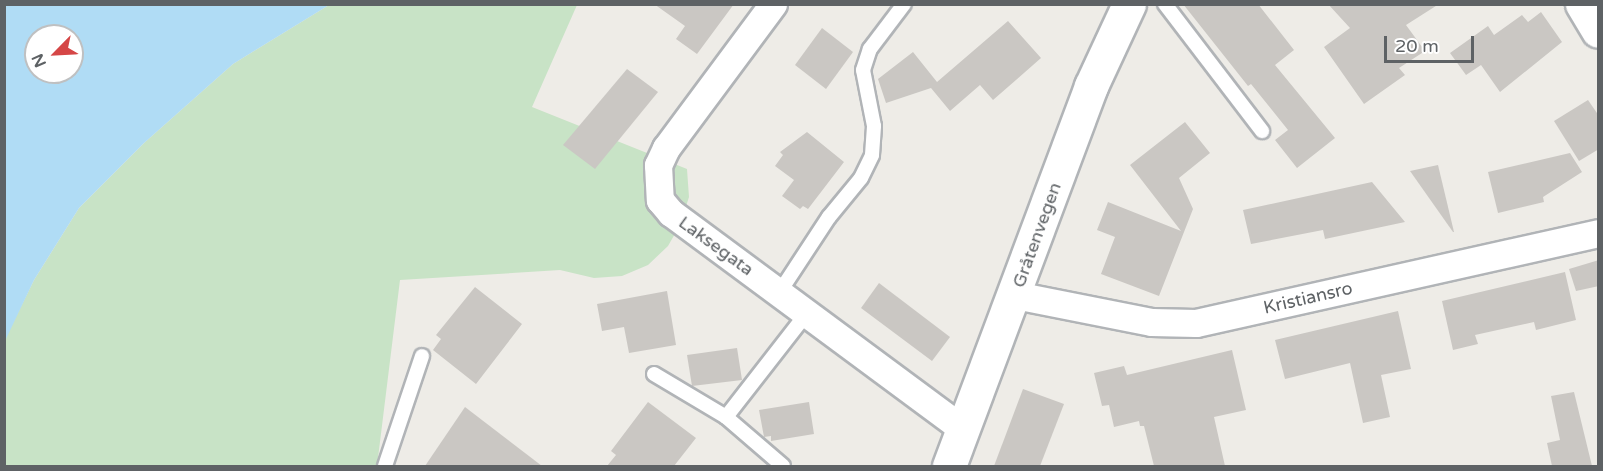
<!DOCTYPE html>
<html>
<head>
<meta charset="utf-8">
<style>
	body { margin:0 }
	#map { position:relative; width:1603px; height:471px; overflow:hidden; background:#eeece7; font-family:"Varela Round",sans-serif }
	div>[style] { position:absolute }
	.green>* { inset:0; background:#c8e3c6 }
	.water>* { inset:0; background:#b0dcf5 }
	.building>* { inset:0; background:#cac7c3 }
	.roads { filter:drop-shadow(2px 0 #b1b4b7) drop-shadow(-2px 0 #b1b4b7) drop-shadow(0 2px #b1b4b7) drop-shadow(0 -2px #b1b4b7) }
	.service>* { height:14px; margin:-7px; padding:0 7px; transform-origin:7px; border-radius:7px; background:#fff }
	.minor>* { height:27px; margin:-13.5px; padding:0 13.5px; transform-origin:13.5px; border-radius:13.5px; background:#fff }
	.tertiary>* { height:33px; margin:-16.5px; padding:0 16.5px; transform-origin:16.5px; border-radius:16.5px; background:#fff }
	span { translate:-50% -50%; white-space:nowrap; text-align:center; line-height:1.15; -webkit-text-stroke:6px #fff; paint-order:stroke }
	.street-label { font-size:18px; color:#5e6265 }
	.frame { position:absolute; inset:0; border:6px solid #5e6265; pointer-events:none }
	.north { position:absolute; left:24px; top:24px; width:60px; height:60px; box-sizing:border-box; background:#fff; border:2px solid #bfc0c1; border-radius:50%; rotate:246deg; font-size:16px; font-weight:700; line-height:24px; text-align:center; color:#5e6265 }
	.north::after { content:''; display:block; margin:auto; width:21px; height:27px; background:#d54646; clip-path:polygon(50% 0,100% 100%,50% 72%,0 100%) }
	.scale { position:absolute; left:1384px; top:36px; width:90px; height:27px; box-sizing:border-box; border:3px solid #5e6265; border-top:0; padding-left:8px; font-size:18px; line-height:21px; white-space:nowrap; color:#5e6265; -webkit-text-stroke:4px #fff; paint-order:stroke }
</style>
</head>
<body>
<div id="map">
	<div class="green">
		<div style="clip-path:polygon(329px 5px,577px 5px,532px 107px,687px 169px,689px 197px,680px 225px,668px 246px,648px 265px,622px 276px,594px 278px,560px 270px,400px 280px,377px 466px,5px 466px,4px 341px,34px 280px,79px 208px,144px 143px,233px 64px)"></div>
	</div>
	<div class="water">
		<div style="clip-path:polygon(evenodd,5px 4px,329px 5px,233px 64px,144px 143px,79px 208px,34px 280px,5px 341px,5px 4px,36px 36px,72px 36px,72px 72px,36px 72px,36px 36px)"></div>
	</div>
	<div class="building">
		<div style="clip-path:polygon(654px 4px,734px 4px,697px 54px,676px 39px,685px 26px)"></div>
		<div style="clip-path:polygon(1183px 4px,1258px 4px,1294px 50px,1275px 65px,1335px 138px,1297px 168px,1275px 140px,1288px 130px,1251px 84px,1248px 86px)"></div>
		<div style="clip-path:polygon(1328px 4px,1439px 4px,1406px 25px,1425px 51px,1399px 68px,1405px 75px,1364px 104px,1324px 47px,1350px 28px)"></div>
		<div style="clip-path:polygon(1541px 12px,1562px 42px,1500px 92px,1481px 65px,1466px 75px,1450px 53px,1488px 26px,1494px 35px,1522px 15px,1528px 22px)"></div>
		<div style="clip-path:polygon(1008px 21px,1041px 58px,993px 100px,980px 85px,950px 111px,931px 88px,886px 103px,878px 79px,913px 52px,937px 82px)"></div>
		<div style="clip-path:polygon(822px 28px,853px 52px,826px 89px,795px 65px)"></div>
		<div style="clip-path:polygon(627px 69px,658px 92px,595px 169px,563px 145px)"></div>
		<div style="clip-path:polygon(1588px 100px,1599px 116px,1599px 149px,1579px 161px,1554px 121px)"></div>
		<div style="clip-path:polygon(1185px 122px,1210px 153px,1179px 178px,1193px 209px,1159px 296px,1101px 274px,1115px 237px,1097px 230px,1108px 202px,1181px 231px,1130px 165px)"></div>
		<div style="clip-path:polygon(807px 132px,844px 162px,808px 209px,803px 206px,800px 209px,782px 196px,794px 180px,775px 166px,783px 155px,780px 152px)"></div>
		<div style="clip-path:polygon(1570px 153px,1582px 172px,1543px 197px,1544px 202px,1498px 213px,1488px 172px)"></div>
		<div style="clip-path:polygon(1438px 165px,1454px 232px,1453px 232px,1410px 171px)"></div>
		<div style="clip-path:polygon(1372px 182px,1405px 222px,1325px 239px,1323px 230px,1251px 244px,1243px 210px)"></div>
		<div style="clip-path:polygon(1599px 260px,1599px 286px,1576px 291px,1569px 269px)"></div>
		<div style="clip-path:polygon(1565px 272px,1576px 320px,1536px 330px,1534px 322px,1475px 335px,1478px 344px,1453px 350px,1442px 301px)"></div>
		<div style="clip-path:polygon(879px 283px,950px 337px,932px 361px,861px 308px)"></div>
		<div style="clip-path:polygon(475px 287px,522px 324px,476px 384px,433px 350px,441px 339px,436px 335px)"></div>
		<div style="clip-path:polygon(667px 291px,676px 345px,629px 353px,624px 327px,602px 331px,597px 304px)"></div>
		<div style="clip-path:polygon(1398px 311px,1411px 369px,1381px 375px,1390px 417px,1363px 423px,1350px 363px,1285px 379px,1275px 340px)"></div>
		<div style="clip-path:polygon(737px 348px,742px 380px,692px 386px,687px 355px)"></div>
		<div style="clip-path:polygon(1232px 350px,1246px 410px,1214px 417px,1225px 466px,1154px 466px,1144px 426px,1140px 426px,1139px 421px,1114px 427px,1109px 405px,1102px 406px,1094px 373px,1124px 366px,1127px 375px)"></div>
		<div style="clip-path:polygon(1023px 389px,1064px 404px,1040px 466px,994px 466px)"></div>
		<div style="clip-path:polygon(1574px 392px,1592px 466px,1552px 466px,1547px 443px,1560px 440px,1551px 396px)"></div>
		<div style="clip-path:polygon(648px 402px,696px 438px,674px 466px,607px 466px,616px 455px,611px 451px)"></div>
		<div style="clip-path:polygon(809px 402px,814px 434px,771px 441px,771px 436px,764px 437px,759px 410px)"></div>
		<div style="clip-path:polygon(465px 407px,542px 466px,425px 466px)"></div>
	</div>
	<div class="roads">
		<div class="service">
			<div style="left:1165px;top:4px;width:160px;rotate:52.6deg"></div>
			<div style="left:779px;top:293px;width:91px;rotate:-56.7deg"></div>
			<div style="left:829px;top:217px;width:50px;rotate:-50.6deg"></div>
			<div style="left:861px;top:178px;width:25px;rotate:-64deg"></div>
			<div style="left:872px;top:155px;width:29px;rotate:-86deg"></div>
			<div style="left:874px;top:126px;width:57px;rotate:-101.1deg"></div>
			<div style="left:863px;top:70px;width:22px;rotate:-72deg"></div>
			<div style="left:870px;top:49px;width:56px;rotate:-52.9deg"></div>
			<div style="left:654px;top:374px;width:84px;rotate:30.8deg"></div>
			<div style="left:726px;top:417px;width:75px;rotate:40.7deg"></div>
			<div style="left:726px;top:417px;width:132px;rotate:-52.1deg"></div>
			<div style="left:385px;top:466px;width:116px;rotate:-71.4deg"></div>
		</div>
		<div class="minor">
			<div style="left:773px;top:4px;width:179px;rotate:126.6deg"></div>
			<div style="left:666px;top:148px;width:19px;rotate:115deg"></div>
			<div style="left:658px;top:165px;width:35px;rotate:87deg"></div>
			<div style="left:660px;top:200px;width:17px;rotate:50deg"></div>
			<div style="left:671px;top:213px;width:362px;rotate:36.5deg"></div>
			<div style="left:1015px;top:295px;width:139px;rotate:11.2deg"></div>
			<div style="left:1151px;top:322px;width:45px;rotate:1.3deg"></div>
			<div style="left:1196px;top:323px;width:412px;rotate:-12.6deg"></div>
		</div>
		<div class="tertiary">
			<div style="left:1582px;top:4px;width:31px;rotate:59deg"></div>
			<div style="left:949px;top:466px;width:406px;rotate:-69.5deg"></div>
			<div style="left:1091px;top:86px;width:90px;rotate:-65.1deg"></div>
		</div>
	</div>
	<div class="street-label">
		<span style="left:1037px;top:235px;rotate:-70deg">Gråtenvegen</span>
		<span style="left:716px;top:246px;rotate:36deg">Laksegata</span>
		<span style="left:1308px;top:298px;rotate:-13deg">Kristiansro</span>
	</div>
	<div class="frame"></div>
	<div class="north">N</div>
	<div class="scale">20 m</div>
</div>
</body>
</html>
